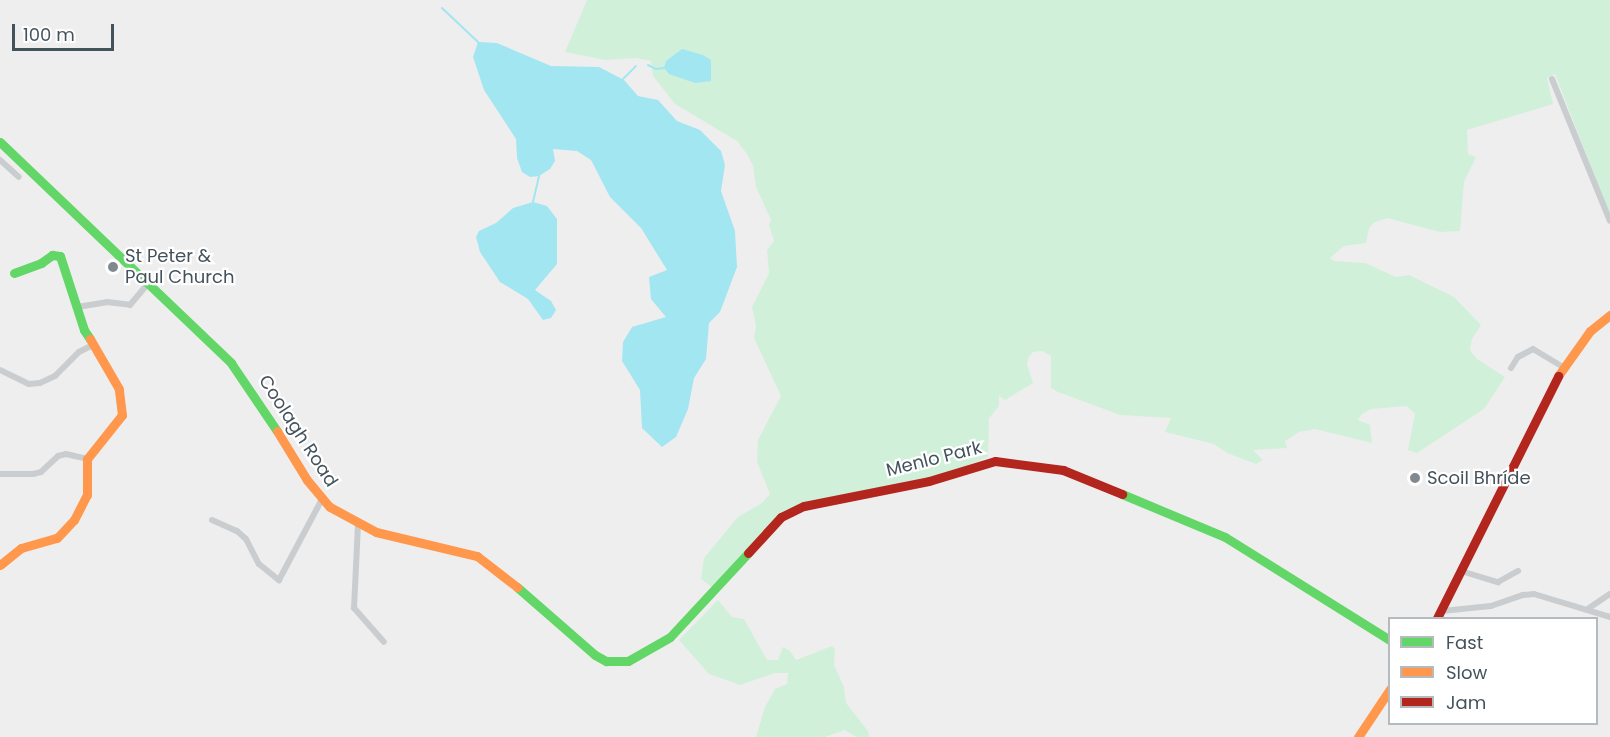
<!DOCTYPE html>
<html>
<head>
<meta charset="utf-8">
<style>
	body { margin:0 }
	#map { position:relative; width:1610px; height:737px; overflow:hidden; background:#efeeee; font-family:Poppins,sans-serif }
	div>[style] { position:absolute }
	.green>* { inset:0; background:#d0f0da }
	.water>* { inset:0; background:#a2e6f1 }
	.stream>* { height:2px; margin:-1px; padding:0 1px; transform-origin:1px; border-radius:1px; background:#a2e6f1 }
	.street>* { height:6px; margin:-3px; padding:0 3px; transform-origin:3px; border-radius:3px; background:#cacdcf }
	.fast>* { height:9px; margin:-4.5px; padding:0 4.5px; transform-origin:4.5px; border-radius:4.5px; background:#63d668 }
	.slow>* { height:9px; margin:-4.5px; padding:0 4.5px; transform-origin:4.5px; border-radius:4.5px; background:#ff974d }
	.jam>* { height:9px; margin:-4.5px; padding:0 4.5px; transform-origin:4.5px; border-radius:4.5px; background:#b3261e }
	.dots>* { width:16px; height:16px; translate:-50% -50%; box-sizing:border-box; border:3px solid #fff; border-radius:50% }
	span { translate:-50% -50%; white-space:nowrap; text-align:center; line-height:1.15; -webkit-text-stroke:4.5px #fff; paint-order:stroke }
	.poi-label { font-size:18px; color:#44525c }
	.left { translate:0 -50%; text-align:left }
	.street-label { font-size:18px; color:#44525c }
	.legend { position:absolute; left:1388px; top:617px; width:210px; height:108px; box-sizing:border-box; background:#fff; border:2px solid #b4babe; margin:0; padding:8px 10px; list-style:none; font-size:18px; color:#44525c }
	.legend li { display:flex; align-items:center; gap:12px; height:30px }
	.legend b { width:30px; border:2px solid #b4babe }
	.scale { position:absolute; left:12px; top:24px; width:102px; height:27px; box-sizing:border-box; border:3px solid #44525c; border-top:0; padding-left:8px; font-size:18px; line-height:21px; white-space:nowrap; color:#44525c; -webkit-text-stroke:4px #fff; paint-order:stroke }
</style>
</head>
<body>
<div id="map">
	<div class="green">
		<div style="clip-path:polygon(evenodd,587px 0,1610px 0,1610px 216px,1555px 74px,1547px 78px,1553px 104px,1467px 130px,1468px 154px,1476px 157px,1464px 182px,1460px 231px,1440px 232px,1387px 218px,1375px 222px,1369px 228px,1366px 243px,1344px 246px,1330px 258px,1334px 261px,1365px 263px,1396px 277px,1409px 275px,1454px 297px,1481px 325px,1472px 339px,1470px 350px,1477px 359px,1505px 377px,1484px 409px,1417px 453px,1408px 450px,1415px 414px,1407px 406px,1371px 409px,1362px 414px,1358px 420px,1370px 425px,1372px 443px,1315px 429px,1299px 432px,1285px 441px,1287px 448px,1253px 450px,1263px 460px,1256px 464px,1227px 453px,1214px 444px,1165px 432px,1171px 418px,1120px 415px,1058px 392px,1051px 388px,1051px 356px,1042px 351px,1033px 352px,1028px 358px,1027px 364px,1033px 383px,1005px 400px,999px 396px,999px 406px,989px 418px,988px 457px,929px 481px,834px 498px,781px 517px,716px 590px,701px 579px,704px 558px,738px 517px,762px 503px,770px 494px,757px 462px,758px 440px,781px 396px,754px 338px,756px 326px,752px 307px,769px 273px,767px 250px,774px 241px,769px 225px,771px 220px,756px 187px,753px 166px,747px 154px,737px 141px,675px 104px,653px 76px,651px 61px,636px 58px,605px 60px,565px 52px,587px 0,682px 50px,703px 55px,695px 83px,677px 75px,667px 61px,682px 50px)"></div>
		<div style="clip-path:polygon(718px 600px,732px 617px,744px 619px,767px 660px,778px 660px,783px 647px,790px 651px,796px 660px,832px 646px,835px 649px,834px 665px,844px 687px,846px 703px,868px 731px,869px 737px,856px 737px,845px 730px,825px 737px,756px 737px,765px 707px,775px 689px,787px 684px,788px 673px,775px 673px,740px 685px,709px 674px,679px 640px)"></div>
	</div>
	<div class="water">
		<div style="clip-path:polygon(478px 42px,497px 43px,551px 66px,599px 67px,624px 80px,638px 96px,658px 100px,677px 121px,700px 130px,721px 151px,725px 165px,721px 191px,735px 231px,737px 267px,720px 312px,709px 323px,706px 359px,694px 378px,688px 409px,676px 437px,662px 447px,642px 428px,640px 390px,622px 361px,623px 342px,632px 327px,666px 317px,651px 299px,649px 277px,667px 270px,641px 228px,610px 197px,591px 160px,577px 151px,553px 149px,555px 161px,550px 169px,539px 176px,530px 177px,522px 172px,517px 158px,516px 139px,484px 90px,473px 57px)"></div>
		<div style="clip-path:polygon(682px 49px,703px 55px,711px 60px,711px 81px,695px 83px,669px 74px,664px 68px,666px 61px)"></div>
		<div style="clip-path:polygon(533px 202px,547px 206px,557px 219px,557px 264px,535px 290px,551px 301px,556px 310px,551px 318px,543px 320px,528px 299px,500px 282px,480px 252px,476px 237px,479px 231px,496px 223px,513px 208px)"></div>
	</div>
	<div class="stream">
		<div style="left:442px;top:8px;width:51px;rotate:43.4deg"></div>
		<div style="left:648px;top:65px;width:9px;rotate:27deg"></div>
		<div style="left:656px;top:69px;width:8px;rotate:-7deg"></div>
		<div style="left:621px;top:81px;width:21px;rotate:-45deg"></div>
		<div style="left:533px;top:202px;width:28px;rotate:-77deg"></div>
	</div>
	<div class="street">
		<div style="left:1552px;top:79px;width:153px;rotate:67.8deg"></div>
		<div style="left:0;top:160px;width:25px;rotate:42deg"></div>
		<div style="left:77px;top:307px;width:30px;rotate:-9deg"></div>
		<div style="left:107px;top:302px;width:23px;rotate:7deg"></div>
		<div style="left:130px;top:305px;width:30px;rotate:-50deg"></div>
		<div style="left:1511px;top:368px;width:13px;rotate:-58deg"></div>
		<div style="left:1518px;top:357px;width:17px;rotate:-28deg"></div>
		<div style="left:1533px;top:349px;width:35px;rotate:31deg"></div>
		<div style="left:0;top:370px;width:32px;rotate:26deg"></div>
		<div style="left:29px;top:384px;width:11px;rotate:-5deg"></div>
		<div style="left:40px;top:383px;width:17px;rotate:-25deg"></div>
		<div style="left:55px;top:376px;width:34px;rotate:-45deg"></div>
		<div style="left:79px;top:352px;width:16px;rotate:-27deg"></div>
		<div style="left:0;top:474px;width:33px"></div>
		<div style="left:33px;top:474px;width:8px;rotate:-14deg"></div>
		<div style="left:41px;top:472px;width:23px;rotate:-43deg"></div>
		<div style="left:58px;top:456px;width:8px;rotate:-14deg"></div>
		<div style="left:66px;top:454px;width:22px;rotate:13deg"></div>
		<div style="left:212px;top:520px;width:27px;rotate:24deg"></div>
		<div style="left:237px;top:531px;width:12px;rotate:42deg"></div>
		<div style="left:246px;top:539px;width:28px;rotate:63deg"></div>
		<div style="left:259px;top:564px;width:26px;rotate:39deg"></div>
		<div style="left:279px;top:580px;width:92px;rotate:-62deg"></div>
		<div style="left:358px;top:524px;width:84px;rotate:92.7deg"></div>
		<div style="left:354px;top:608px;width:45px;rotate:48.6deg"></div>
		<div style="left:1461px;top:571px;width:39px;rotate:17deg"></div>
		<div style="left:1498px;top:582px;width:23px;rotate:-29deg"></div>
		<div style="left:1589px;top:608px;width:25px;rotate:-34deg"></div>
		<div style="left:1442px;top:611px;width:49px;rotate:-5.8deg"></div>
		<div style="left:1491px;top:606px;width:34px;rotate:-19deg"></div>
		<div style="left:1523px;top:595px;width:11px;rotate:-5deg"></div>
		<div style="left:1534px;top:594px;width:79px;rotate:16.8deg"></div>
	</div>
	<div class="fast">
		<div style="left:0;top:142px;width:320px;rotate:43.7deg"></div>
		<div style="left:231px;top:363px;width:82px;rotate:55.9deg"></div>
		<div style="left:14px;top:273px;width:29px;rotate:-20deg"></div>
		<div style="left:41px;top:263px;width:14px;rotate:-36deg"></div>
		<div style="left:52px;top:255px;width:8px;rotate:7deg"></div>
		<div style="left:60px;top:256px;width:78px;rotate:72deg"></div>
		<div style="left:84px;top:330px;width:11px;rotate:56deg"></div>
		<div style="left:1122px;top:494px;width:112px;rotate:22.7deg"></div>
		<div style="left:1225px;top:537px;width:195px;rotate:32deg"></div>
		<div style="left:517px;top:587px;width:103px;rotate:41.1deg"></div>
		<div style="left:595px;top:655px;width:13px;rotate:29deg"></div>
		<div style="left:606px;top:661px;width:22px"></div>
		<div style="left:628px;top:661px;width:48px;rotate:-29.7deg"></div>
		<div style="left:670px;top:637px;width:115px;rotate:-47.1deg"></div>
	</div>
	<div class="slow">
		<div style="left:1558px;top:376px;width:55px;rotate:-54.6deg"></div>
		<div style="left:1590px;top:331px;width:26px;rotate:-39deg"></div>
		<div style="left:277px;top:431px;width:57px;rotate:58.5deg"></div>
		<div style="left:307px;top:480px;width:35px;rotate:50deg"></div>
		<div style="left:330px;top:507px;width:52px;rotate:28.5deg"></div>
		<div style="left:376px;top:532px;width:104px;rotate:13.4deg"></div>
		<div style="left:477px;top:556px;width:51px;rotate:37.8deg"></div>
		<div style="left:0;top:565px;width:27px;rotate:-39deg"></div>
		<div style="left:21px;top:548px;width:37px;rotate:-16deg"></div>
		<div style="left:57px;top:538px;width:25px;rotate:-47deg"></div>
		<div style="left:74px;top:520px;width:28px;rotate:-63deg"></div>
		<div style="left:87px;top:495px;width:36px;rotate:-90deg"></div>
		<div style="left:87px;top:459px;width:56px;rotate:-51.5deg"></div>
		<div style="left:122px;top:415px;width:26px;rotate:-97deg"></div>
		<div style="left:119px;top:389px;width:58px;rotate:-120.1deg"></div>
		<div style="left:1358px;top:737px;width:58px;rotate:-56.3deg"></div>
	</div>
	<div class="jam">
		<div style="left:748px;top:553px;width:49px;rotate:-47.5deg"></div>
		<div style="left:781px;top:517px;width:25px;rotate:-26deg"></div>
		<div style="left:804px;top:506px;width:127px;rotate:-11.3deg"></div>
		<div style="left:929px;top:481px;width:69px;rotate:-16.9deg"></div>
		<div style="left:995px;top:461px;width:69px;rotate:7.5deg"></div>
		<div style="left:1063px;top:470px;width:64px;rotate:22.1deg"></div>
		<div style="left:1437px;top:618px;width:271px;rotate:-63.4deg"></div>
	</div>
	<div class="dots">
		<div style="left:113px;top:267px;background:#80898f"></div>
		<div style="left:1415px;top:478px;background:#80898f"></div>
	</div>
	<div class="poi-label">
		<span class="left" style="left:125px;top:267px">St Peter &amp;<br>Paul Church</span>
		<span class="left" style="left:1427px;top:478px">Scoil Bhríde</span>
	</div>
	<div class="street-label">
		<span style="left:298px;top:431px;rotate:57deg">Coolagh Road</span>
		<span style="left:934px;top:459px;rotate:-14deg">Menlo Park</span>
	</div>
	<ul class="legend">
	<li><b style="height:8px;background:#63d668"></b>Fast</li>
	<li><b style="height:8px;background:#ff974d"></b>Slow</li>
	<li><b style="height:8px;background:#b3261e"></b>Jam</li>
	</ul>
	<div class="scale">100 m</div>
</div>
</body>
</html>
